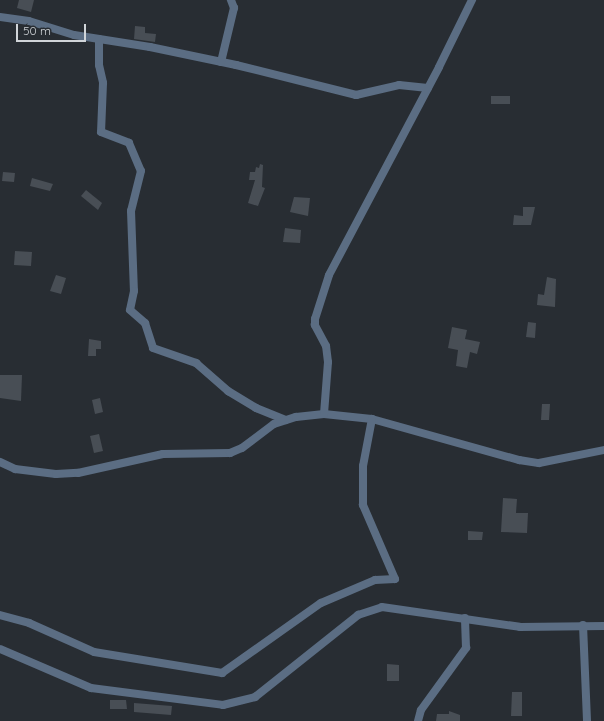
<!DOCTYPE html>
<html>
<head>
<meta charset="utf-8">
<style>
	body { margin:0 }
	#map { position:relative; width:604px; height:721px; overflow:hidden; background:#282d33; font-family:Quicksand,sans-serif }
	div>[style] { position:absolute }
	.building>* { inset:0; background:#484e55 }
	.minor>* { height:8px; margin:-4px; padding:0 4px; transform-origin:4px; border-radius:4px; background:#5b6d83 }
	span { translate:-50% -50%; white-space:nowrap; text-align:center; line-height:1.15; -webkit-text-stroke:3.5px #282d33; paint-order:stroke }
	.scale { position:absolute; left:16px; top:24px; width:70px; height:18px; box-sizing:border-box; border:2px solid #d1d5d9; border-top:0; padding-left:5px; font-size:12px; line-height:14px; white-space:nowrap; color:#d1d5d9; -webkit-text-stroke:3px #282d33; paint-order:stroke }
</style>
</head>
<body>
<div id="map">
	<div class="building">
		<div style="clip-path:polygon(19px 0,34px 0,31px 12px,17px 8px)"></div>
		<div style="clip-path:polygon(135px 26px,145px 27px,145px 33px,156px 34px,155px 42px,134px 39px)"></div>
		<div style="clip-path:polygon(491px 96px,510px 96px,510px 104px,491px 104px)"></div>
		<div style="clip-path:polygon(260px 164px,263px 165px,262px 187px,265px 188px,258px 206px,248px 203px,255px 180px,249px 180px,250px 172px,255px 172px,256px 167px,259px 168px)"></div>
		<div style="clip-path:polygon(3px 172px,15px 173px,14px 182px,2px 181px)"></div>
		<div style="clip-path:polygon(32px 178px,53px 184px,50px 191px,30px 186px)"></div>
		<div style="clip-path:polygon(86px 190px,102px 203px,98px 210px,81px 196px)"></div>
		<div style="clip-path:polygon(294px 197px,310px 198px,308px 216px,290px 212px)"></div>
		<div style="clip-path:polygon(523px 207px,535px 207px,531px 225px,513px 225px,514px 215px,523px 216px)"></div>
		<div style="clip-path:polygon(285px 228px,301px 230px,300px 243px,283px 242px)"></div>
		<div style="clip-path:polygon(15px 251px,32px 252px,31px 266px,14px 265px)"></div>
		<div style="clip-path:polygon(56px 275px,66px 278px,61px 294px,50px 291px)"></div>
		<div style="clip-path:polygon(547px 277px,556px 279px,555px 307px,537px 305px,538px 294px,544px 295px)"></div>
		<div style="clip-path:polygon(528px 322px,536px 323px,535px 338px,526px 337px)"></div>
		<div style="clip-path:polygon(452px 327px,467px 330px,465px 339px,480px 342px,477px 354px,470px 352px,467px 368px,456px 366px,458px 350px,448px 348px)"></div>
		<div style="clip-path:polygon(89px 339px,101px 341px,101px 349px,96px 349px,96px 356px,88px 356px)"></div>
		<div style="clip-path:polygon(0 375px,22px 375px,21px 401px,0 398px)"></div>
		<div style="clip-path:polygon(100px 398px,103px 412px,95px 414px,92px 400px)"></div>
		<div style="clip-path:polygon(542px 404px,550px 404px,549px 420px,541px 420px)"></div>
		<div style="clip-path:polygon(99px 434px,103px 451px,94px 453px,90px 436px)"></div>
		<div style="clip-path:polygon(503px 498px,517px 499px,516px 513px,528px 513px,527px 533px,501px 532px)"></div>
		<div style="clip-path:polygon(468px 531px,483px 532px,482px 540px,468px 540px)"></div>
		<div style="clip-path:polygon(387px 664px,399px 665px,399px 681px,387px 681px)"></div>
		<div style="clip-path:polygon(512px 692px,522px 692px,522px 716px,511px 716px)"></div>
		<div style="clip-path:polygon(110px 700px,126px 700px,127px 709px,110px 709px)"></div>
		<div style="clip-path:polygon(134px 703px,172px 706px,171px 715px,134px 712px)"></div>
		<div style="clip-path:polygon(449px 711px,460px 715px,460px 721px,436px 721px,437px 714px,449px 714px)"></div>
	</div>
	<div class="minor">
		<div style="left:0;top:17px;width:29px;rotate:8deg"></div>
		<div style="left:29px;top:21px;width:47px;rotate:17.3deg"></div>
		<div style="left:74px;top:35px;width:77px;rotate:9deg"></div>
		<div style="left:150px;top:47px;width:88px;rotate:11.8deg"></div>
		<div style="left:236px;top:65px;width:124px;rotate:14deg"></div>
		<div style="left:356px;top:95px;width:44px;rotate:-13.1deg"></div>
		<div style="left:399px;top:85px;width:29px;rotate:6deg"></div>
		<div style="left:99px;top:39px;width:26px;rotate:90deg"></div>
		<div style="left:99px;top:65px;width:18px;rotate:77deg"></div>
		<div style="left:103px;top:83px;width:49px;rotate:92.3deg"></div>
		<div style="left:101px;top:132px;width:30px;rotate:21deg"></div>
		<div style="left:129px;top:143px;width:30px;rotate:67deg"></div>
		<div style="left:141px;top:171px;width:41px;rotate:104deg"></div>
		<div style="left:131px;top:211px;width:80px;rotate:87.9deg"></div>
		<div style="left:134px;top:291px;width:19px;rotate:102deg"></div>
		<div style="left:130px;top:310px;width:20px;rotate:41deg"></div>
		<div style="left:145px;top:323px;width:26px;rotate:72deg"></div>
		<div style="left:153px;top:348px;width:46px;rotate:19.2deg"></div>
		<div style="left:196px;top:363px;width:43px;rotate:41.2deg"></div>
		<div style="left:228px;top:391px;width:33px;rotate:31deg"></div>
		<div style="left:256px;top:408px;width:32px;rotate:22deg"></div>
		<div style="left:221px;top:62px;width:56px;rotate:-76.5deg"></div>
		<div style="left:234px;top:8px;width:9px;rotate:-111deg"></div>
		<div style="left:324px;top:414px;width:48px;rotate:5.9deg"></div>
		<div style="left:372px;top:419px;width:153px;rotate:15.6deg"></div>
		<div style="left:519px;top:460px;width:20px;rotate:9deg"></div>
		<div style="left:539px;top:463px;width:66px;rotate:-11.3deg"></div>
		<div style="left:0;top:462px;width:17px;rotate:25deg"></div>
		<div style="left:15px;top:469px;width:41px;rotate:7deg"></div>
		<div style="left:56px;top:474px;width:22px;rotate:-3deg"></div>
		<div style="left:78px;top:473px;width:87px;rotate:-12.6deg"></div>
		<div style="left:163px;top:454px;width:67px;rotate:-0.9deg"></div>
		<div style="left:230px;top:453px;width:13px;rotate:-23deg"></div>
		<div style="left:242px;top:448px;width:40px;rotate:-37deg"></div>
		<div style="left:274px;top:424px;width:23px;rotate:-18deg"></div>
		<div style="left:296px;top:417px;width:28px;rotate:-6deg"></div>
		<div style="left:324px;top:414px;width:52px;rotate:-85.6deg"></div>
		<div style="left:328px;top:362px;width:16px;rotate:-97deg"></div>
		<div style="left:326px;top:346px;width:24px;rotate:-118deg"></div>
		<div style="left:315px;top:325px;width:6px;rotate:-90deg"></div>
		<div style="left:315px;top:319px;width:46px;rotate:-72.3deg"></div>
		<div style="left:329px;top:275px;width:235px;rotate:-62.1deg"></div>
		<div style="left:439px;top:67px;width:75px;rotate:-63.8deg"></div>
		<div style="left:0;top:615px;width:30px;rotate:15deg"></div>
		<div style="left:29px;top:623px;width:71px;rotate:24deg"></div>
		<div style="left:94px;top:652px;width:130px;rotate:9.3deg"></div>
		<div style="left:222px;top:673px;width:121px;rotate:-35.3deg"></div>
		<div style="left:321px;top:603px;width:59px;rotate:-23.1deg"></div>
		<div style="left:375px;top:580px;width:20px;rotate:-3deg"></div>
		<div style="left:395px;top:579px;width:81px;rotate:-113.4deg"></div>
		<div style="left:363px;top:505px;width:39px;rotate:-90deg"></div>
		<div style="left:363px;top:466px;width:48px;rotate:-79.2deg"></div>
		<div style="left:583px;top:625px;width:96px;rotate:87.6deg"></div>
		<div style="left:0;top:649px;width:99px;rotate:23.2deg"></div>
		<div style="left:91px;top:688px;width:133px;rotate:7.3deg"></div>
		<div style="left:223px;top:705px;width:33px;rotate:-14deg"></div>
		<div style="left:255px;top:697px;width:132px;rotate:-38.5deg"></div>
		<div style="left:358px;top:615px;width:25px;rotate:-18deg"></div>
		<div style="left:382px;top:607px;width:139px;rotate:8.2deg"></div>
		<div style="left:520px;top:627px;width:84px;rotate:-0.7deg"></div>
		<div style="left:418px;top:721px;width:11px;rotate:-75deg"></div>
		<div style="left:421px;top:710px;width:77px;rotate:-54deg"></div>
		<div style="left:466px;top:648px;width:30px;rotate:-92deg"></div>
	</div>
	<div class="scale">50 m</div>
</div>
</body>
</html>
